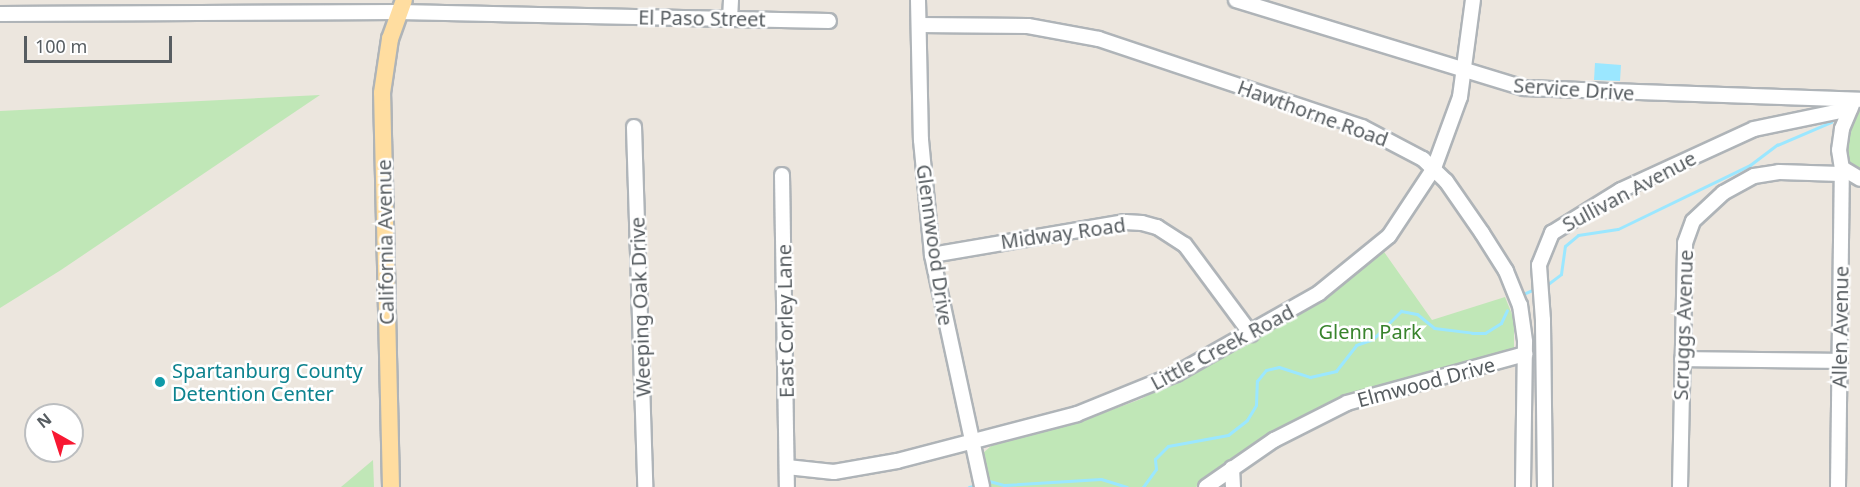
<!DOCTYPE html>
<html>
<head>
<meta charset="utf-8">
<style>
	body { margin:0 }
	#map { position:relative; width:1860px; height:487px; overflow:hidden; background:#ece6de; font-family:"Noto Sans",sans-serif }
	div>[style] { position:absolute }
	.green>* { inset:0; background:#c0e7b7 }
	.water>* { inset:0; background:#9be7ff }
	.stream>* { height:3px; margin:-1.5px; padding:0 1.5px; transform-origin:1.5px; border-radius:1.5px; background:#9be7ff }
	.roads { filter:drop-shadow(2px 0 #afb4b8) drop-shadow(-2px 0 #afb4b8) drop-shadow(0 2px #afb4b8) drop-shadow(0 -2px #afb4b8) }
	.minor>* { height:14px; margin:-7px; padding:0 7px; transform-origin:7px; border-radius:7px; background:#fff }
	.major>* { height:16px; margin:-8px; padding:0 8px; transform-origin:8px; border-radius:8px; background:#ffdda0 }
	.dots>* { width:16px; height:16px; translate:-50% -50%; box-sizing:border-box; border:3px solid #fff; border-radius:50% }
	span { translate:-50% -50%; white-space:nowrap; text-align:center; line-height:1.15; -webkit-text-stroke:5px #fff; paint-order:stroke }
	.street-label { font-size:20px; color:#575d61 }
	.park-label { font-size:20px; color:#39842d }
	.culture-label { font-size:20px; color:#0d838f }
	.left { translate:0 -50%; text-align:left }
	.north { position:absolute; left:24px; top:403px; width:60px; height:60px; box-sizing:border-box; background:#fff; border:2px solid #bcbec0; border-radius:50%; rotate:321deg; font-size:16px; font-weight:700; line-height:24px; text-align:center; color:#575d61 }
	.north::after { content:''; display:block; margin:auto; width:21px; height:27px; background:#f81832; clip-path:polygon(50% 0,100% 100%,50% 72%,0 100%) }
	.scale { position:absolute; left:24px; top:36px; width:148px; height:27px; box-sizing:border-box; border:3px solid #575d61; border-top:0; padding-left:8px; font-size:18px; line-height:21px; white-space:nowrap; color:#575d61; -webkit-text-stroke:4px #fff; paint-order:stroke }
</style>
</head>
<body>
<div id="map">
	<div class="green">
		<div style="clip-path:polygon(320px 95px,61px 270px,0 308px,0 111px)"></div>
		<div style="clip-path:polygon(1860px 100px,1860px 176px,1839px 150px)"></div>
		<div style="clip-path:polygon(1382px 249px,1432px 320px,1505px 297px,1514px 319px,1514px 351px,1464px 368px,1368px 389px,1266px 437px,1196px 487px,987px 487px,982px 454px,991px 446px,1079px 422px,1141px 399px,1281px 323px,1338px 285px)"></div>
		<div style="clip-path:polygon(373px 460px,374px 487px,341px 487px)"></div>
	</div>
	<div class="water">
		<div style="clip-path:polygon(1595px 63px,1621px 65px,1620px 81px,1594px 80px)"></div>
	</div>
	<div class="stream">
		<div style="left:1544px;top:287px;width:21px;rotate:-37deg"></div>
		<div style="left:1561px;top:274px;width:28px;rotate:-82deg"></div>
		<div style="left:1565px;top:246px;width:17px;rotate:-40deg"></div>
		<div style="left:1578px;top:235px;width:40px;rotate:-8.5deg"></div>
		<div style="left:1618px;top:229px;width:147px;rotate:-25.9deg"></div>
		<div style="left:1750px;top:165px;width:34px;rotate:-37deg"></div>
		<div style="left:1777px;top:145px;width:59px;rotate:-23.1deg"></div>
		<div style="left:1521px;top:295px;width:12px;rotate:-24deg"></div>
		<div style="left:989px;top:481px;width:16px;rotate:15deg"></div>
		<div style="left:1004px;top:485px;width:97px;rotate:-3.5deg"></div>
		<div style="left:1101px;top:479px;width:27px;rotate:17deg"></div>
		<div style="left:969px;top:487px;width:4px;rotate:-14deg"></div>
		<div style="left:1143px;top:487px;width:22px;rotate:-54deg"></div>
		<div style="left:1156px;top:469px;width:10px;rotate:-96deg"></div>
		<div style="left:1155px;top:459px;width:18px;rotate:-45deg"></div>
		<div style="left:1168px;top:446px;width:61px;rotate:-10.4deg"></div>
		<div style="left:1228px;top:435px;width:24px;rotate:-38deg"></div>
		<div style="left:1247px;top:420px;width:17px;rotate:-59deg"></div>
		<div style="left:1256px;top:405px;width:24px;rotate:-88deg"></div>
		<div style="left:1257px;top:381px;width:14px;rotate:-51deg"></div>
		<div style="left:1266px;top:370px;width:13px;rotate:-13deg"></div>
		<div style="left:1279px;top:367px;width:33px;rotate:18deg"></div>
		<div style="left:1310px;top:377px;width:27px;rotate:-13deg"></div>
		<div style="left:1336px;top:371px;width:33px;rotate:-52deg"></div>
		<div style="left:1356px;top:345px;width:18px;rotate:-19deg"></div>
		<div style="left:1373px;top:339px;width:40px;rotate:-45deg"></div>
		<div style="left:1401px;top:311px;width:16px;rotate:11deg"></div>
		<div style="left:1417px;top:314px;width:22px;rotate:39deg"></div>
		<div style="left:1434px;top:328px;width:38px;rotate:7deg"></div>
		<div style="left:1472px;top:333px;width:13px"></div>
		<div style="left:1485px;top:333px;width:19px;rotate:-32deg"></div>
		<div style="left:1501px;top:323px;width:14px;rotate:-65deg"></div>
	</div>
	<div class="roads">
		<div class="minor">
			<div style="left:918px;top:0;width:140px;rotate:88.8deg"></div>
			<div style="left:921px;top:140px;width:116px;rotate:84.5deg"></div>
			<div style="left:932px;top:255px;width:237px;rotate:77.8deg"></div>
			<div style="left:1236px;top:0;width:301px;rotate:17deg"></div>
			<div style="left:1524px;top:88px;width:336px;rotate:2deg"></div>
			<div style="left:0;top:14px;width:399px;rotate:-0.3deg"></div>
			<div style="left:399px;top:12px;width:430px;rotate:1.2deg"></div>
			<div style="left:730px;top:19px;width:19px;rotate:-87deg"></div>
			<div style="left:919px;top:25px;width:109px;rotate:0.5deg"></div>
			<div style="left:1028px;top:26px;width:72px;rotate:10.4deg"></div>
			<div style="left:1099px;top:39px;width:277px;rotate:18.5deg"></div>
			<div style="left:1362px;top:127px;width:69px;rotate:27.7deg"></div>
			<div style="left:1423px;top:159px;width:32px;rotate:44deg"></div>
			<div style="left:1446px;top:181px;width:63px;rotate:55.3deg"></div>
			<div style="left:1482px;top:233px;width:45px;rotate:57.7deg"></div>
			<div style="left:1506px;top:271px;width:37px;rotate:68deg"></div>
			<div style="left:1520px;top:305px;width:37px;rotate:82deg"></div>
			<div style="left:1525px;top:342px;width:145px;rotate:90.8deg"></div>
			<div style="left:1852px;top:105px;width:26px;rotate:113deg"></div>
			<div style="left:1842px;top:129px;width:21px;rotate:98deg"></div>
			<div style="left:1839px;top:150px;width:18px;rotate:81deg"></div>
			<div style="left:1842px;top:168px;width:21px;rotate:31deg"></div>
			<div style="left:634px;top:127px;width:360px;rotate:88.2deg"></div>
			<div style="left:782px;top:175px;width:312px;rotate:89.1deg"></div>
			<div style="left:932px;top:255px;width:196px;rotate:-9.7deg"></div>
			<div style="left:1125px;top:222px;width:17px;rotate:3deg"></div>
			<div style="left:1142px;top:223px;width:16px;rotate:15deg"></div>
			<div style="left:1157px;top:227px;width:33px;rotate:33deg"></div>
			<div style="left:1185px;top:245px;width:111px;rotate:53.4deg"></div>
			<div style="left:1682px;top:359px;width:158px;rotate:0.7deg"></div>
			<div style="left:787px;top:467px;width:47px;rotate:6.1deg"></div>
			<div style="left:834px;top:472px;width:64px;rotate:-9.9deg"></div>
			<div style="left:897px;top:461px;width:186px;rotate:-14.6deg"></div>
			<div style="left:1077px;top:414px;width:107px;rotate:-22deg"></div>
			<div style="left:1176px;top:374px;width:164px;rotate:-29.5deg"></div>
			<div style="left:1319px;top:293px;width:90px;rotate:-39.2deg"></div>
			<div style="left:1389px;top:236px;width:82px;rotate:-56.5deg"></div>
			<div style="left:1434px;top:168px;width:76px;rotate:-69.9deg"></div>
			<div style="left:1460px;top:97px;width:98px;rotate:-82.4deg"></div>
			<div style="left:1232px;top:468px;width:19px;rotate:87deg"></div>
			<div style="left:1206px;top:487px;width:83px;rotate:-34.7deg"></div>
			<div style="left:1274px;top:440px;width:82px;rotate:-26.9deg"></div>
			<div style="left:1347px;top:403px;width:185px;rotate:-15.4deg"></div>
			<div style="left:1545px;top:487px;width:167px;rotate:-90.7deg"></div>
			<div style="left:1543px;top:320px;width:55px;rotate:-94.2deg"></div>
			<div style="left:1539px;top:265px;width:35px;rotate:-68deg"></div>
			<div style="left:1552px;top:233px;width:81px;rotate:-31.9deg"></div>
			<div style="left:1621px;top:190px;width:146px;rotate:-24.6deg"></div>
			<div style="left:1754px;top:129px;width:98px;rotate:-11.8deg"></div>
			<div style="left:1680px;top:487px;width:244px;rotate:-88.8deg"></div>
			<div style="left:1685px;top:243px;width:23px;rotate:-70deg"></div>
			<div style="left:1693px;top:221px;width:41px;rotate:-43deg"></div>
			<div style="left:1723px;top:193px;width:35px;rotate:-29deg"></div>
			<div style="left:1754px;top:176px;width:25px;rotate:-9deg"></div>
			<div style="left:1779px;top:172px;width:62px;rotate:1.8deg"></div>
			<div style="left:1838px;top:487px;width:319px;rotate:-89.3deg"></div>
		</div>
		<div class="major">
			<div style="left:391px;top:487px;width:394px;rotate:-91.3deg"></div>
			<div style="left:382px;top:93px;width:55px;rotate:-81.6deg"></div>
			<div style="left:390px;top:39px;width:41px;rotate:-70.3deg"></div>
		</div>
	</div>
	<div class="dots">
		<div style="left:160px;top:382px;background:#0f9aa8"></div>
	</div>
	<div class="street-label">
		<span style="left:702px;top:18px;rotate:1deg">El Paso Street</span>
		<span style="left:1574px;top:89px;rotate:4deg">Service Drive</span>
		<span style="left:1313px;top:113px;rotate:20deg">Hawthorne Road</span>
		<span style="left:1629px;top:191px;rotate:-28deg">Sullivan Avenue</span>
		<span style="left:1063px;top:233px;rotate:-8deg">Midway Road</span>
		<span style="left:385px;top:242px;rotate:-91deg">California Avenue</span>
		<span style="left:935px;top:245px;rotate:82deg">Glennwood Drive</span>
		<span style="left:640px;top:307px;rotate:-92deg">Weeping Oak Drive</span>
		<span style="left:785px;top:321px;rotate:-91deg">East Corley Lane</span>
		<span style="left:1683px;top:325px;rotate:-88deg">Scruggs Avenue</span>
		<span style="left:1840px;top:327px;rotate:-89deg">Allen Avenue</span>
		<span style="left:1222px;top:347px;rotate:-28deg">Little Creek Road</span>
		<span style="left:1426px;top:382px;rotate:-15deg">Elmwood Drive</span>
	</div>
	<div class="park-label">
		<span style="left:1370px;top:331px">Glenn Park</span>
	</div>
	<div class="culture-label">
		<span class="left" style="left:172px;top:382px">Spartanburg County<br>Detention Center</span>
	</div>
	<div class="north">N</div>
	<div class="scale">100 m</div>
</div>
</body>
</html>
